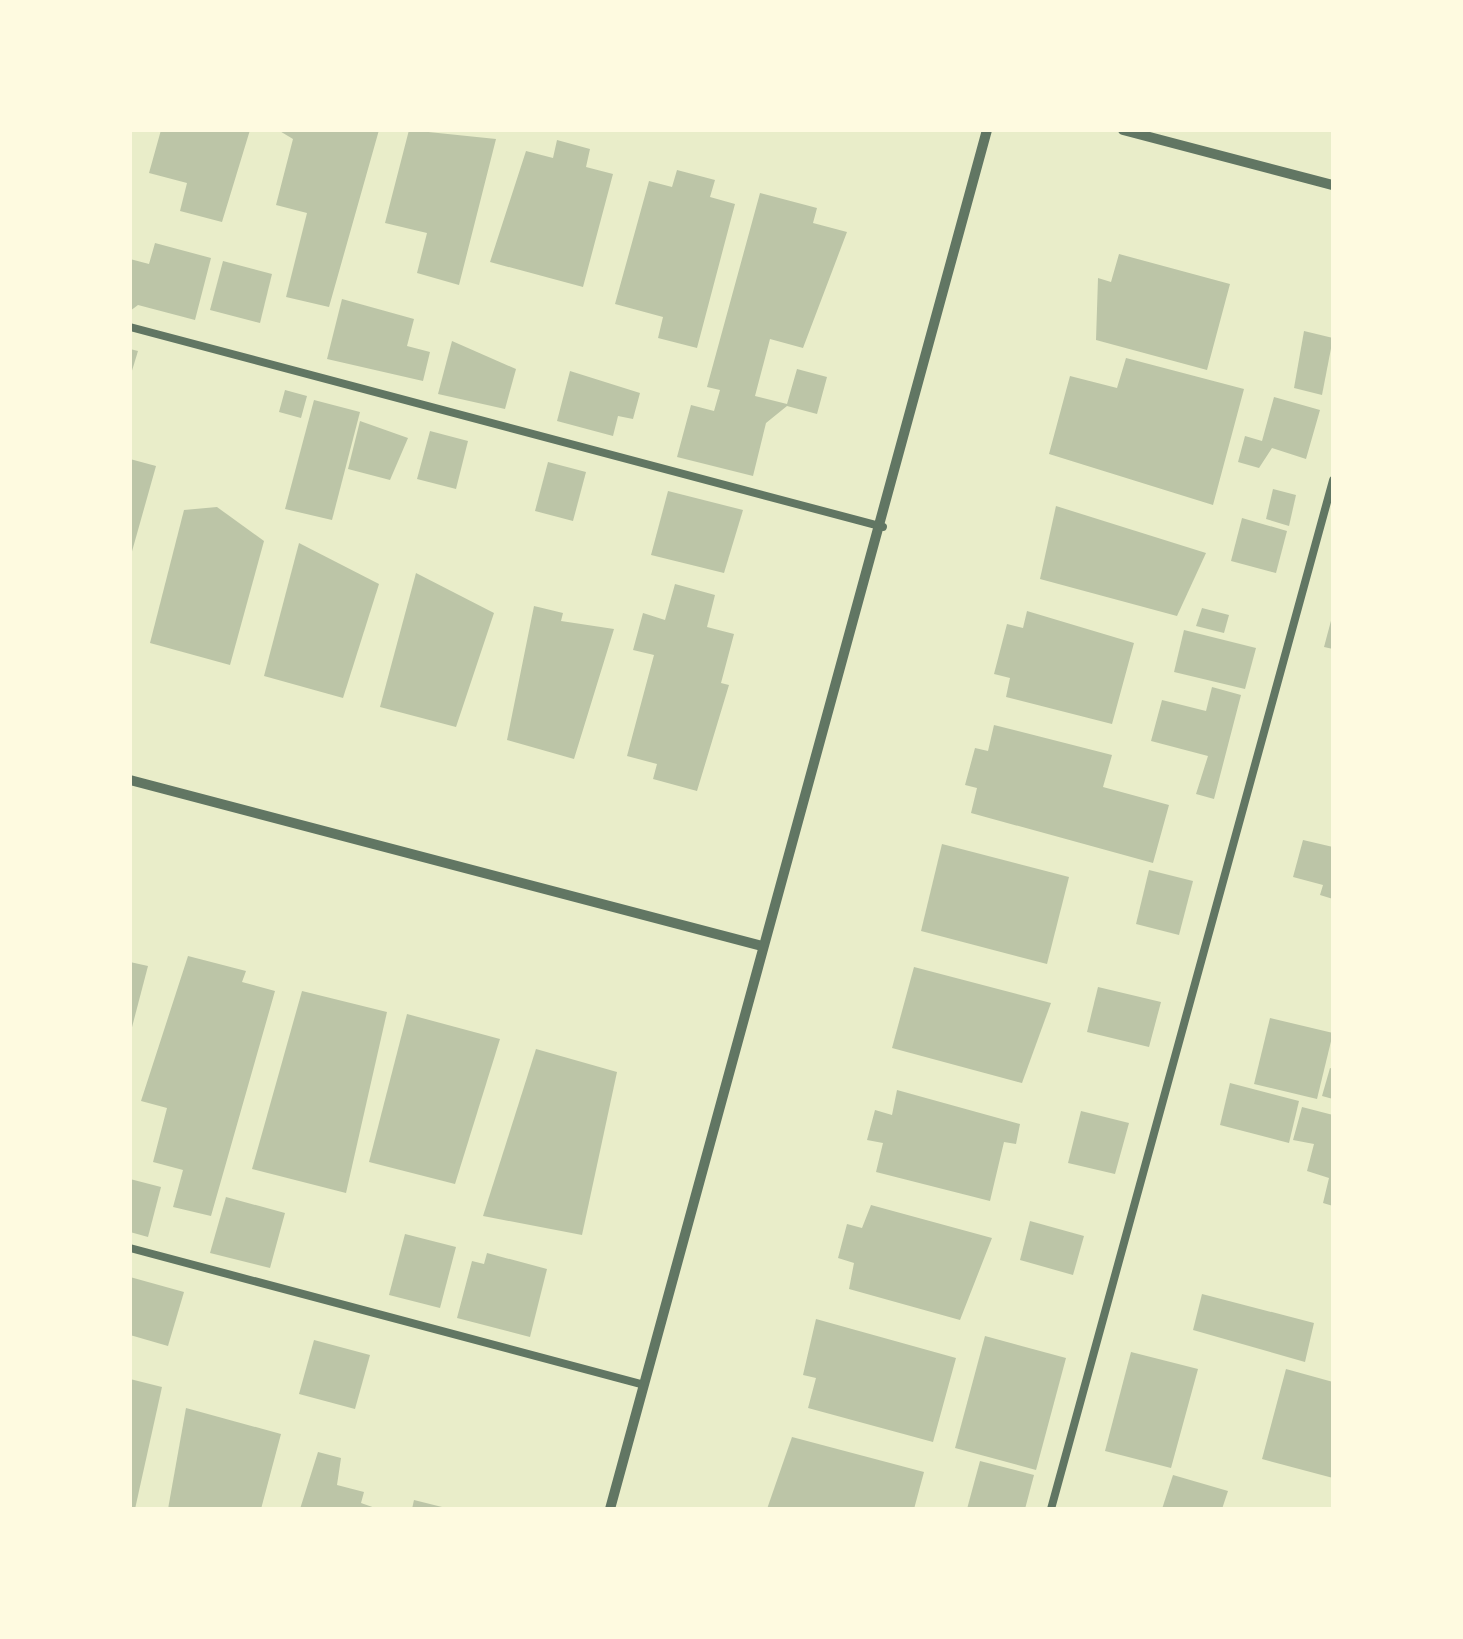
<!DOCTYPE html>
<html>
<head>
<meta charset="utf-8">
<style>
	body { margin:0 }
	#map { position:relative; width:1463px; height:1639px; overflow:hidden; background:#e9edc9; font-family:Commissioner,sans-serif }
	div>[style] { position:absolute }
	.building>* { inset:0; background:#bcc5a7 }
	.service>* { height:8px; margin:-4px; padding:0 4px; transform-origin:4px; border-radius:4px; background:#617663 }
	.minor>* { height:10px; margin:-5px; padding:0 5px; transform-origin:5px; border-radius:5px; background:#617663 }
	span { translate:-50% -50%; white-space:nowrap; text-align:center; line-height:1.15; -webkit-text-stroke:8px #fefae0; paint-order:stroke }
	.frame { position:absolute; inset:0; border:132px solid #fefae0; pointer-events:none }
</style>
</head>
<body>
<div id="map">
	<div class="building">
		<div style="clip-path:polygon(161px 130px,250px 130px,222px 222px,180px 211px,187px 183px,149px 173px)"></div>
		<div style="clip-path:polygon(278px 130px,379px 130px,329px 307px,286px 297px,307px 213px,276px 205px,293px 139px)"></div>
		<div style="clip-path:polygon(409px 130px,496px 139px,459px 285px,417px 273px,427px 233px,385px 223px)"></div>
		<div style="clip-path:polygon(557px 140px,590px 149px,586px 167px,613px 174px,583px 287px,490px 262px,526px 151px,553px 158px)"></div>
		<div style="clip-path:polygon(677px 170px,715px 180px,710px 197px,735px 204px,697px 348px,658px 338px,663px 317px,615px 304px,649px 181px,672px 187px)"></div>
		<div style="clip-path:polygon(760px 193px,817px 208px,813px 223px,847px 232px,803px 348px,770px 339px,755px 396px,787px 404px,797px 369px,827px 377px,817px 414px,787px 406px,766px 423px,753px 476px,677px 457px,691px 405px,714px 411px,720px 390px,707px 387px)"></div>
		<div style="clip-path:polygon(155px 243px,211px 258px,195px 320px,138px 305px,130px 311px,130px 259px,149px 264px)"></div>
		<div style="clip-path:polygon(1119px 254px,1230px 284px,1207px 370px,1096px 340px,1098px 278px,1111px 282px)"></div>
		<div style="clip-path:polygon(223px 261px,272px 274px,260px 323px,210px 310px)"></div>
		<div style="clip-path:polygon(342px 299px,414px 319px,407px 346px,430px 352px,423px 381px,327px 359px)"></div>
		<div style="clip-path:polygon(1304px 331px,1333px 338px,1322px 395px,1294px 388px)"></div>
		<div style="clip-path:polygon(452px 341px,516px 369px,505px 409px,438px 394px)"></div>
		<div style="clip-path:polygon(130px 349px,138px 351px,131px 374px,130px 374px)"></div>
		<div style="clip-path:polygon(1126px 358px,1244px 389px,1213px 505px,1049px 454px,1070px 376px,1117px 388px)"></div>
		<div style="clip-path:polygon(570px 371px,640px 393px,633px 419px,618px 416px,613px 436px,557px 421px)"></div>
		<div style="clip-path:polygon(285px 390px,307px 396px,301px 418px,279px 412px)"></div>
		<div style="clip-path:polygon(1274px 397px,1320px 410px,1306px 459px,1272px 448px,1259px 468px,1238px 462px,1245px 436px,1262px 441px)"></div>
		<div style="clip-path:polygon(314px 400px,360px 412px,332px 520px,285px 509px)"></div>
		<div style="clip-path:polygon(360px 421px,408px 438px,390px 480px,348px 469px)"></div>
		<div style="clip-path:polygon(430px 431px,468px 441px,456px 489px,417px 479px)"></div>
		<div style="clip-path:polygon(130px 459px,156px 466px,131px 555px,130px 555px)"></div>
		<div style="clip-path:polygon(548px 462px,586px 472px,573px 521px,535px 511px)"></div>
		<div style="clip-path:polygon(1273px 489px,1296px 495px,1289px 526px,1266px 519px)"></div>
		<div style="clip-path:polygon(668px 491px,743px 510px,724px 573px,651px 555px)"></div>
		<div style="clip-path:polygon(1056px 506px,1206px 553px,1177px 616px,1040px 579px)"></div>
		<div style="clip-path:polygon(217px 507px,264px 541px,230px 665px,150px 643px,184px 510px)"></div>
		<div style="clip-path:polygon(1242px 518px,1287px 531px,1276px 573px,1231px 561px)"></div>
		<div style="clip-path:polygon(299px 543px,379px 584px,343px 698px,264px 676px)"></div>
		<div style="clip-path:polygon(416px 573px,494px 613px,456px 727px,380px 707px)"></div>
		<div style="clip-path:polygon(675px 584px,715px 595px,707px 627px,734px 634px,721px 683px,729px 685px,697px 791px,653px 779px,657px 764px,627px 756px,654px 655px,633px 650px,643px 613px,665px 620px)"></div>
		<div style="clip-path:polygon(534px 606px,563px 613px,561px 621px,614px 629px,574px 759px,507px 740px)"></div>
		<div style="clip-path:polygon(1202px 608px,1229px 615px,1224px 633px,1196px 626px)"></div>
		<div style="clip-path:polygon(1027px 611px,1134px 643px,1112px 724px,1006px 697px,1010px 678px,994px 674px,1007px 624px,1023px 628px)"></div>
		<div style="clip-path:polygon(1332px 617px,1333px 617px,1333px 649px,1324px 647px)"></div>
		<div style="clip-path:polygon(1184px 630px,1256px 648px,1245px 689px,1174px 672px)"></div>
		<div style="clip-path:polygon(1212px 687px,1241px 695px,1214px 799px,1196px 794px,1208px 756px,1151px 741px,1162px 700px,1206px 711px)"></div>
		<div style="clip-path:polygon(994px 725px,1112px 755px,1103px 787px,1169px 805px,1153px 863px,971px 813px,977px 788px,965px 785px,975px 748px,988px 751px)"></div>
		<div style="clip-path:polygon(1303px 840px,1333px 847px,1333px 899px,1320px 895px,1323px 885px,1293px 877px)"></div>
		<div style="clip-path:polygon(942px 844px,1069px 877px,1047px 964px,921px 931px)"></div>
		<div style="clip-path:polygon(1149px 870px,1193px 881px,1179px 935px,1136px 924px)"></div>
		<div style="clip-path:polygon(188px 956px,246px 971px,242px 982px,275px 991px,211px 1216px,173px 1207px,183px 1170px,153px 1162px,167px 1108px,141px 1101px)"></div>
		<div style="clip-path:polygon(130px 962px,148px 966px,131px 1031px,130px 1030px)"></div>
		<div style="clip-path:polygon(914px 967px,1051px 1003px,1022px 1083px,892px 1048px)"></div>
		<div style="clip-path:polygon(1098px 987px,1161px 1002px,1149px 1047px,1087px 1032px)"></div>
		<div style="clip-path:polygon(302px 991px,387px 1012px,346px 1193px,252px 1169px)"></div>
		<div style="clip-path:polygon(407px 1014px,500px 1039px,455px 1184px,369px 1162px)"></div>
		<div style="clip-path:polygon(1270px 1018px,1333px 1033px,1317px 1099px,1254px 1084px)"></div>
		<div style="clip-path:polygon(536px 1049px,617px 1072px,582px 1235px,483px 1216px)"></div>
		<div style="clip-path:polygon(1330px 1068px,1333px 1069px,1333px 1099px,1322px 1096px)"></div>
		<div style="clip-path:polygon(1230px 1083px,1299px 1101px,1289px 1143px,1220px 1125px)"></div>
		<div style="clip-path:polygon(897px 1090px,1020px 1124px,1016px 1144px,1004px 1142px,990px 1201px,876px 1172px,883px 1143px,867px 1140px,875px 1110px,892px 1115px)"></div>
		<div style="clip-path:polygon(1302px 1107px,1333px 1115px,1333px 1206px,1323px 1203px,1329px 1178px,1307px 1171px,1314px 1144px,1293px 1140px)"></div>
		<div style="clip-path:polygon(1081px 1111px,1129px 1123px,1115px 1174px,1068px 1163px)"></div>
		<div style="clip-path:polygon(130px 1179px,161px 1187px,148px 1237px,130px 1232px)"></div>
		<div style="clip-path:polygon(226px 1197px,285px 1213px,270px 1268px,210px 1253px)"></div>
		<div style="clip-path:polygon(871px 1205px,992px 1238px,960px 1320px,849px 1289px,854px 1263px,838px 1258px,847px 1224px,862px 1228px)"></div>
		<div style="clip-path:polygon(1030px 1221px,1084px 1236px,1073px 1275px,1020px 1260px)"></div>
		<div style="clip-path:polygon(405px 1234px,456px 1247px,440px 1308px,389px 1295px)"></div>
		<div style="clip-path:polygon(487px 1253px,547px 1269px,530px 1337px,457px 1318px,472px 1261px,484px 1264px)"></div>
		<div style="clip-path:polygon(130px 1277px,184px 1292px,168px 1346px,130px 1335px)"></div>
		<div style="clip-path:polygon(1202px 1294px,1314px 1323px,1305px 1362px,1193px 1330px)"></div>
		<div style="clip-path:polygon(816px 1319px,956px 1358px,933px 1442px,808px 1408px,816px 1378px,803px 1375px)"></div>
		<div style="clip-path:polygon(985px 1336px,1066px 1358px,1036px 1470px,955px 1448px)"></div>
		<div style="clip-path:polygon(314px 1340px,370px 1355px,355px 1409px,299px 1394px)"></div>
		<div style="clip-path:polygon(1131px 1352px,1198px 1369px,1171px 1468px,1105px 1451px)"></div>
		<div style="clip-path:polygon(1286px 1369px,1333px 1382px,1333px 1478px,1262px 1459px)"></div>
		<div style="clip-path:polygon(130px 1379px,162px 1387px,135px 1509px,130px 1509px)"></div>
		<div style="clip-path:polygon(186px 1408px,281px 1434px,261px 1509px,168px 1509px)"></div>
		<div style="clip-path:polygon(792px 1437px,924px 1472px,914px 1509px,767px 1509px)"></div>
		<div style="clip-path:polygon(318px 1452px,341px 1458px,337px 1485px,364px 1492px,361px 1503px,378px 1509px,300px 1509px)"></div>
		<div style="clip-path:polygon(980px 1461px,1034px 1475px,1025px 1509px,967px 1509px)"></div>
		<div style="clip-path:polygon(1173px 1475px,1228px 1491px,1222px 1509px,1162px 1509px)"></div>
		<div style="clip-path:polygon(414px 1500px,446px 1508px,445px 1509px,412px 1509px)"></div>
	</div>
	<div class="service">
		<div style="left:130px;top:327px;width:779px;rotate:14.87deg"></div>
		<div style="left:130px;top:1248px;width:529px;rotate:14.9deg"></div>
		<div style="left:1051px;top:1509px;width:1067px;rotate:-74.67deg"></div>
	</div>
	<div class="minor">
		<div style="left:1123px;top:130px;width:217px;rotate:14.7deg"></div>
		<div style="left:130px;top:780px;width:653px;rotate:14.72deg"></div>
		<div style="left:610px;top:1509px;width:1430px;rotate:-74.71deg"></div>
	</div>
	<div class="frame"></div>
</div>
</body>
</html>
